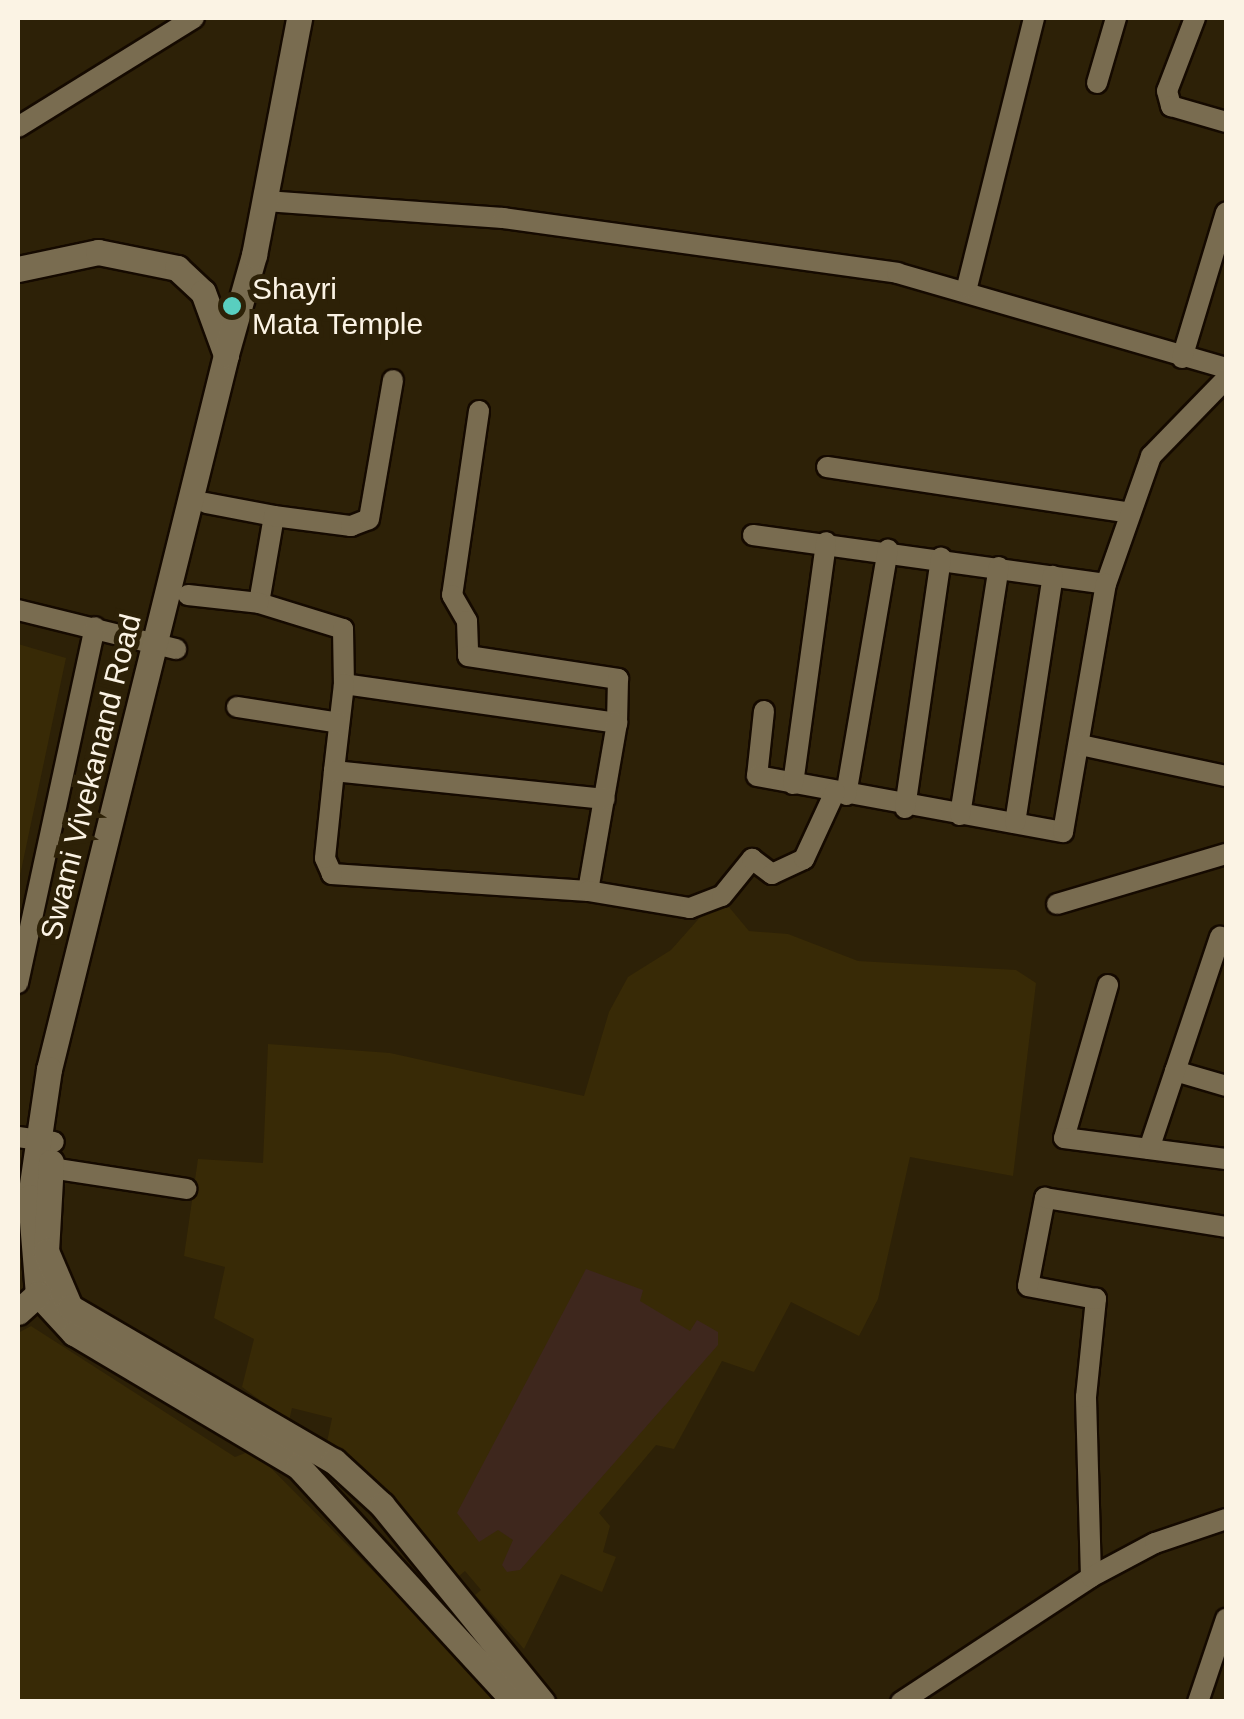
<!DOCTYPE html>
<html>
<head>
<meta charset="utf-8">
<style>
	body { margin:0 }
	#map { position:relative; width:1244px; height:1719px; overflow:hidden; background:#2d2107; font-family:Helvetica,sans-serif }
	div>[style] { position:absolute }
	.built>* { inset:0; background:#382a06 }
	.green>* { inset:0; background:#3e271d }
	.roads { filter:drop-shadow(2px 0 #150a00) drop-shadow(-2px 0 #150a00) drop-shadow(0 2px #150a00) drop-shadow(0 -2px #150a00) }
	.minor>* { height:20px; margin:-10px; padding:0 10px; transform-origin:10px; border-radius:10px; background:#796c50 }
	.tertiary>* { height:25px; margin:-12.5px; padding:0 12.5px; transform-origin:12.5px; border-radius:12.5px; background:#796c50 }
	.dots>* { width:28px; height:28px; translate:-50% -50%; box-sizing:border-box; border:5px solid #2d2107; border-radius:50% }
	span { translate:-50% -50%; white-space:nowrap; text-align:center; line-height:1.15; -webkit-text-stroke:10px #2d2107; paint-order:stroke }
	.poi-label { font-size:30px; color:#fbf3e4 }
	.left { translate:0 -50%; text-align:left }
	.street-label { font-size:30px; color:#fbf3e4 }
	.frame { position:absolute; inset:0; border:20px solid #fbf3e4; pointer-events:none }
</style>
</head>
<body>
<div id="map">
	<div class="built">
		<div style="clip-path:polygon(18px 644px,66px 658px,18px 885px)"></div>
		<div style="clip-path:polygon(729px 907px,749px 931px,788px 934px,858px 961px,1016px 970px,1036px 983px,1013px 1176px,910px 1157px,878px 1299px,859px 1336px,791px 1302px,754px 1372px,722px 1361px,674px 1449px,656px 1445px,599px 1513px,610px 1526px,603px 1552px,616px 1557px,602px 1592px,561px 1574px,524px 1649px,475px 1595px,481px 1590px,465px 1571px,459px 1576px,405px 1510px,327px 1442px,332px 1418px,292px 1408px,289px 1421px,242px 1387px,254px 1339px,214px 1318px,225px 1267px,184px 1256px,198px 1159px,263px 1163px,268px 1044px,390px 1053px,584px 1096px,609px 1012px,628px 977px,671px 950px,703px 914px)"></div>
		<div style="clip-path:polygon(31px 1326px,235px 1457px,253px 1450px,502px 1701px,18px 1702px,18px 1333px)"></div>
	</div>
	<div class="green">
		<div style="clip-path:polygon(586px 1269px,643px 1290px,640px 1301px,690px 1331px,697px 1320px,718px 1332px,718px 1345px,520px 1570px,507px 1572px,502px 1565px,513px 1540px,498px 1530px,479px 1542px,457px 1513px)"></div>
	</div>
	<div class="roads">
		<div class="minor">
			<div style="left:1195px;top:18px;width:78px;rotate:111deg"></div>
			<div style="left:1167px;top:91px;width:16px;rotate:75deg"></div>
			<div style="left:1171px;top:106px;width:57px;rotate:16.2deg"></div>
			<div style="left:1097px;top:83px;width:68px;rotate:-73.7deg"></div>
			<div style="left:18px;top:127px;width:207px;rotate:-31.8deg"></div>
			<div style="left:265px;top:201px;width:239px;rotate:4.1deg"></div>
			<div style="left:503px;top:218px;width:398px;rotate:7.9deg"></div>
			<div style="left:897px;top:273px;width:342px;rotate:16.1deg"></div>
			<div style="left:967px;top:287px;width:277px;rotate:-76deg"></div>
			<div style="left:1182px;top:358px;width:152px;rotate:-73.2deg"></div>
			<div style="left:479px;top:411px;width:186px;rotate:98.3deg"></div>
			<div style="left:452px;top:595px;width:30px;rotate:60deg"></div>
			<div style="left:467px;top:621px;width:35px;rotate:88deg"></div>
			<div style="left:468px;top:656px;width:152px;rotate:8.7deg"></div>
			<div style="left:618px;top:679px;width:44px;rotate:91.3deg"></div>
			<div style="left:827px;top:467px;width:301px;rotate:8.6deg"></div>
			<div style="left:206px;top:503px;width:69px;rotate:10.8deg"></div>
			<div style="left:274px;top:516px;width:88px;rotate:99.8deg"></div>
			<div style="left:259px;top:603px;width:88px;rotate:17.2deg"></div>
			<div style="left:343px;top:629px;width:55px;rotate:89deg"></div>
			<div style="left:344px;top:684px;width:276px;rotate:8.1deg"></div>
			<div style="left:617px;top:723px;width:170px;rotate:99.8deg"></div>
			<div style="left:588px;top:891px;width:257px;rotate:-176.2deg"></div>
			<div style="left:332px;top:874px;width:17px;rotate:-114deg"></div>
			<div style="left:325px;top:858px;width:87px;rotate:-84.1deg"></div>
			<div style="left:274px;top:516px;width:78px;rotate:7.4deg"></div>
			<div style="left:351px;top:526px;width:19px;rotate:-21deg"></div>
			<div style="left:369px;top:519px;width:141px;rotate:-80.2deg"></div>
			<div style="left:753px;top:535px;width:356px;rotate:7.9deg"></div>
			<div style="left:1106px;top:584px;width:136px;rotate:-70.6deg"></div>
			<div style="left:1151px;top:456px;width:107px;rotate:-45.8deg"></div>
			<div style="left:188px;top:595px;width:71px;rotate:6.4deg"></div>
			<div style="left:18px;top:610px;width:163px;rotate:13.9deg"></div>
			<div style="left:344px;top:684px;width:88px;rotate:96.6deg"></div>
			<div style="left:334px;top:771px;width:272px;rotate:5.9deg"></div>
			<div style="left:237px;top:707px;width:103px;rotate:8.9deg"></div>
			<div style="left:764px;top:711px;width:65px;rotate:96.1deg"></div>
			<div style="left:757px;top:776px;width:311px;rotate:10.4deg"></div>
			<div style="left:1063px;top:832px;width:252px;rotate:-80.2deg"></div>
			<div style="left:1081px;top:745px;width:148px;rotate:12.1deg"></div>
			<div style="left:793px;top:784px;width:244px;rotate:-82.2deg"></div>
			<div style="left:846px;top:795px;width:249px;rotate:-80.3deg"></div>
			<div style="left:905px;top:808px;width:253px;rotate:-81.8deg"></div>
			<div style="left:960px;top:815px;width:251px;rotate:-81.1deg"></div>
			<div style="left:1015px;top:823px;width:250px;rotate:-81.3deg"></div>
			<div style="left:588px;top:891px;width:103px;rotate:9.5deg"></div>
			<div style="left:690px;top:908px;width:34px;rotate:-21deg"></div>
			<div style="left:722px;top:896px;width:48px;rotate:-51deg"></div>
			<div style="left:752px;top:859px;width:25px;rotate:37deg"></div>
			<div style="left:772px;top:874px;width:35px;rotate:-25deg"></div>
			<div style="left:804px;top:859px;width:74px;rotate:-65.2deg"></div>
			<div style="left:1057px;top:904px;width:176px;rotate:-16.5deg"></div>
			<div style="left:18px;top:983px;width:364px;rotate:-77.8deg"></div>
			<div style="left:1108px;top:985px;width:159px;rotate:106deg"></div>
			<div style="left:1064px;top:1138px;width:163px;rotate:7.4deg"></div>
			<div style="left:1175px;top:1071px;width:53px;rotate:16.4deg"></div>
			<div style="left:18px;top:1137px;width:36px;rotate:8deg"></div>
			<div style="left:1149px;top:1149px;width:224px;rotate:-71.5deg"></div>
			<div style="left:51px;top:1168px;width:137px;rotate:8.8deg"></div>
			<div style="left:1091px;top:1577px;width:180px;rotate:-91.6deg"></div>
			<div style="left:1086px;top:1397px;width:99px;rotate:-84.2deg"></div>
			<div style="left:1096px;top:1299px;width:69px;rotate:-169.2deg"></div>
			<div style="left:1028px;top:1286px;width:90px;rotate:-79.1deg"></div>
			<div style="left:1045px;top:1198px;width:183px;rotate:9.1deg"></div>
			<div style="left:901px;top:1702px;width:227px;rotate:-33.3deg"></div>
			<div style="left:1091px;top:1577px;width:72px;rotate:-28deg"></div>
			<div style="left:1155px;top:1543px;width:75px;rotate:-18.7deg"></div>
			<div style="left:1198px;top:1702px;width:88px;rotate:-71.4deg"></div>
		</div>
		<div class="tertiary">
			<div style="left:18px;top:269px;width:82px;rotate:-12deg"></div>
			<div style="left:98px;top:252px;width:81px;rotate:11.4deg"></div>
			<div style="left:177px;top:268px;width:35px;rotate:43deg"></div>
			<div style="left:203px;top:292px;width:67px;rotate:69.9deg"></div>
			<div style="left:226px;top:355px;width:736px;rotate:103.92deg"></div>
			<div style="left:49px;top:1069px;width:129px;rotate:98.4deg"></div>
			<div style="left:30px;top:1197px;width:97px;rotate:85.3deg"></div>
			<div style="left:38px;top:1294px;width:53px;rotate:47.3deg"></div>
			<div style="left:74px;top:1333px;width:261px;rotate:30.7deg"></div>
			<div style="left:298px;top:1466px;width:321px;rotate:47.4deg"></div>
			<div style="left:226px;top:354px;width:103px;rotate:-74.2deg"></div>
			<div style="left:254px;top:255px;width:241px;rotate:-79.2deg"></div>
			<div style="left:51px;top:1162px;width:89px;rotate:93.2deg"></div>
			<div style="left:46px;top:1251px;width:61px;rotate:66.8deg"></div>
			<div style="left:70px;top:1307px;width:306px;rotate:30.3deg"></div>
			<div style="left:334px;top:1461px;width:65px;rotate:42.5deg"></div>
			<div style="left:382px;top:1505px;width:254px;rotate:50.9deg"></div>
			<div style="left:18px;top:1312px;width:27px;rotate:-42deg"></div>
		</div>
	</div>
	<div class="dots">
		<div style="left:232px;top:306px;background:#59cebf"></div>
	</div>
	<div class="poi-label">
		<span class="left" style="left:252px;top:306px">Shayri<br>Mata Temple</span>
	</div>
	<div class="street-label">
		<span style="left:91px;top:777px;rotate:-76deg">Swami Vivekanand Road</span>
	</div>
	<div class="frame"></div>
</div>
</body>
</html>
